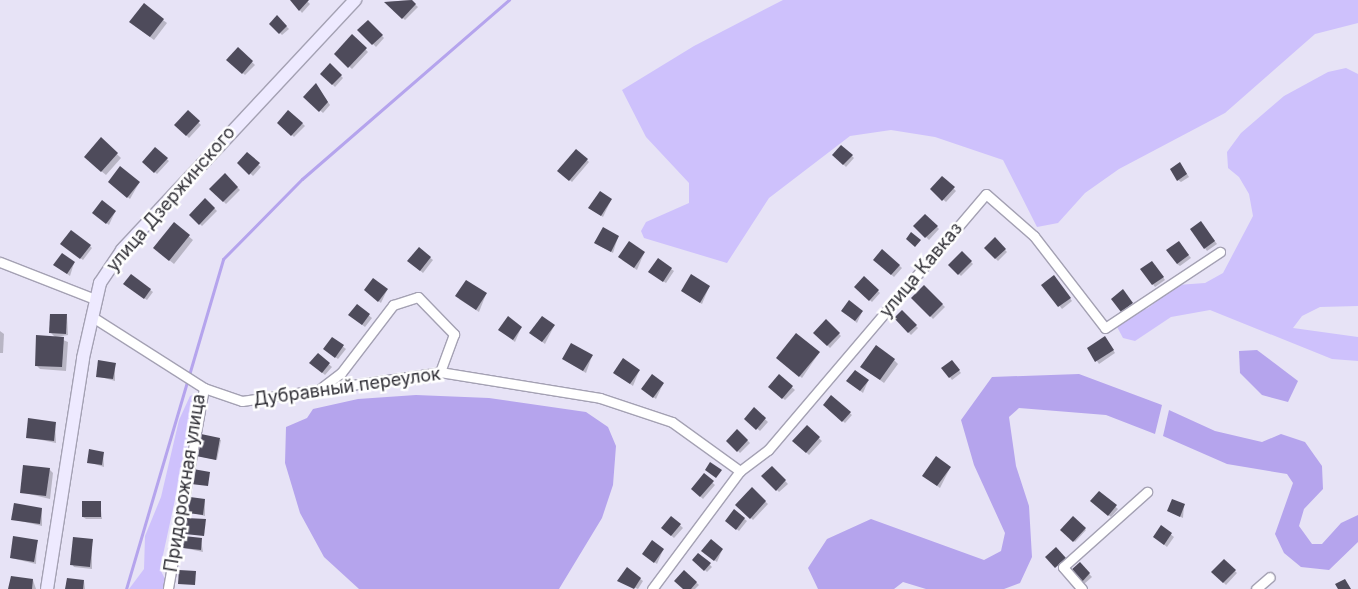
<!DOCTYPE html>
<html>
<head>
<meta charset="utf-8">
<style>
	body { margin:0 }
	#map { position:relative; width:1358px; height:589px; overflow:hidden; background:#e7e3f6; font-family:Inter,sans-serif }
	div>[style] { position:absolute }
	.green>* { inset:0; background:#cec1fc }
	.water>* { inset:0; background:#b5a4ed }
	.shadow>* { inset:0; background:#0003 }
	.stream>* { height:3px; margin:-1.5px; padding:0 1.5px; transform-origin:1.5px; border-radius:1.5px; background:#b5a4ed }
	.building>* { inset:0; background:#4e4b5b }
	.roads { filter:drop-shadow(1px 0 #a4a1b3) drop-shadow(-1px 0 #a4a1b3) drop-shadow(0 1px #a4a1b3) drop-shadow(0 -1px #a4a1b3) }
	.minor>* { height:9px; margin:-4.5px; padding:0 4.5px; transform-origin:4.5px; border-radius:4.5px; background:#fff }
	.secondary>* { height:12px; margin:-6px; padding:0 6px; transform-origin:6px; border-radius:6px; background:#eeeaff }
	span { translate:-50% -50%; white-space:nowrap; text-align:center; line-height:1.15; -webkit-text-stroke:5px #fff; paint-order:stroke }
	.street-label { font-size:18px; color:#313037 }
</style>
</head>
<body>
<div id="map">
	<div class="green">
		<div style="clip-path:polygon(783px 0,1358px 0,1358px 23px,1315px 34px,1225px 113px,1119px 169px,1085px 193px,1058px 223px,1037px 227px,1003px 160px,935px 137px,891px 130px,850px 136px,769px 198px,727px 263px,644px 238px,641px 231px,646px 222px,689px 203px,689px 183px,646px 137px,622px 90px,694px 46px)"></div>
		<div style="clip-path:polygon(1346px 68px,1358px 74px,1358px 306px,1320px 307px,1302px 316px,1293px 328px,1358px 337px,1358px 361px,1332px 359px,1210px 310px,1171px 317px,1135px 341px,1123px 338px,1116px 325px,1122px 318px,1148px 308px,1177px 285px,1205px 283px,1223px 273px,1253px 216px,1249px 194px,1239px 177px,1228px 168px,1227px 152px,1241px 133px,1284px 96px,1328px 72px)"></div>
		<div style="clip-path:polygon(198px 393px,160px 569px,170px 589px,129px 589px,144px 569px,145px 536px,161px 497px,179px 420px,190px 396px)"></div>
	</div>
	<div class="water">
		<div style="clip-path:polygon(1257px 350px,1298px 381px,1288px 402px,1262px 395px,1240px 373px,1239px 351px)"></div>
		<div style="clip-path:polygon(1079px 374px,1162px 405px,1155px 434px,1106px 415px,1019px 408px,1009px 417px,1016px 466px,1029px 506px,1032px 557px,1020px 583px,1004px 589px,926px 589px,903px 582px,894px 589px,818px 589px,808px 568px,827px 539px,871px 519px,984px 560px,1001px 551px,1005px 533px,974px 465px,961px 420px,992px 377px)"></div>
		<div style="clip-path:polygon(416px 395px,489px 398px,586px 412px,608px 427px,616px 446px,613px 485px,602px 518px,559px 589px,359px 589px,324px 557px,300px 513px,285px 463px,286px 427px,307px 418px,313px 409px,358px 399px)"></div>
		<div style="clip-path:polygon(1169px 410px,1215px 431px,1262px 442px,1281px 434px,1305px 442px,1322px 466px,1323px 489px,1304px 509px,1299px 526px,1312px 544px,1322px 544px,1341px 523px,1358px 515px,1358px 542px,1329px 570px,1301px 567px,1284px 553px,1275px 534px,1293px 483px,1287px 474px,1227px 464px,1163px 436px)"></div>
	</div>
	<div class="shadow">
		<div style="clip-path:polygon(292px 0,306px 0,310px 4px,302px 13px)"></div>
		<div style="clip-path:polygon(410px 0,418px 7px,405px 20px,386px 2px)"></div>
		<div style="clip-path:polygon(277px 17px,289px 29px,282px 35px,271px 24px)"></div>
		<div style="clip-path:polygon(163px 20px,167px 23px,154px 40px,135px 26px)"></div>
		<div style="clip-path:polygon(368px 21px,384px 38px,376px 47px,359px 30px)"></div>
		<div style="clip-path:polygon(352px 36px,368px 52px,352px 69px,335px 54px)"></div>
		<div style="clip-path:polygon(238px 49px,255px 65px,245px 75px,228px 60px)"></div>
		<div style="clip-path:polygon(330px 65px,343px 78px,335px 87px,322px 74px)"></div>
		<div style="clip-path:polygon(318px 87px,330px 105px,323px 113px,305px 97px)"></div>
		<div style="clip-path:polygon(289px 111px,305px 126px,294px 137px,279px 123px)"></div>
		<div style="clip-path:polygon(188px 112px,201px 125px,189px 138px,176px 125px)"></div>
		<div style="clip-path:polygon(101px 139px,121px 158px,106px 175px,89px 161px)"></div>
		<div style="clip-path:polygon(842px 147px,854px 158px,846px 167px,834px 155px)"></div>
		<div style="clip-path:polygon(155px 149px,169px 161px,157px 174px,144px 162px)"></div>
		<div style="clip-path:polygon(576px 150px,589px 162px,572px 182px,559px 171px)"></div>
		<div style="clip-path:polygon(247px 154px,261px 167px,253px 176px,239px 163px)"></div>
		<div style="clip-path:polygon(1182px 166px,1189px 177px,1181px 182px,1178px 180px)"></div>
		<div style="clip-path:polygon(225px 175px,240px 190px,226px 204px,211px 189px)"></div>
		<div style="clip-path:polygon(942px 177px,956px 191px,946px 202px,931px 189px)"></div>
		<div style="clip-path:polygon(139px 183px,130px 199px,112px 184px)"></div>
		<div style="clip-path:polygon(205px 199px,217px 211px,202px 226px,190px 215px)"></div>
		<div style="clip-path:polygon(611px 200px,603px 217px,592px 210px)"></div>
		<div style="clip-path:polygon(115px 212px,109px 225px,96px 215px)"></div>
		<div style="clip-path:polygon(925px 215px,939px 229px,929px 240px,915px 226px)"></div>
		<div style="clip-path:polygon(174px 224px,193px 240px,174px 264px,159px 252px)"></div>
		<div style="clip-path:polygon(1203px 225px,1217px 244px,1207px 251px,1192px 230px)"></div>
		<div style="clip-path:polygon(618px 237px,613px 253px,598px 245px)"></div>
		<div style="clip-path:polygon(995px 239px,1007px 252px,998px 261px,985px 248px)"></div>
		<div style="clip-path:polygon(1181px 245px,1191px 258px,1180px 266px,1177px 264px)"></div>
		<div style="clip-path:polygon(64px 246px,90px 246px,92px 248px,83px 260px)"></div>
		<div style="clip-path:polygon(419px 249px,433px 260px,423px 273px,411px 263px)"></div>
		<div style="clip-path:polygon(883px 251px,902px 268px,894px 277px,875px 260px)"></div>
		<div style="clip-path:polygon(644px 253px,637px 270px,622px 260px)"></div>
		<div style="clip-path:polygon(962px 253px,973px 264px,961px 276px,950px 265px)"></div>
		<div style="clip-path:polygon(658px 260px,674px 271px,666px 283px,652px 274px)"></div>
		<div style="clip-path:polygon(74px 263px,70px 276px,57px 267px)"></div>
		<div style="clip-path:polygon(1155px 265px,1165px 280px,1155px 287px,1142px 270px)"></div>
		<div style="clip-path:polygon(131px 275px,153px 292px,147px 300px,127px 286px)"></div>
		<div style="clip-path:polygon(864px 278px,880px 293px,872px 302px,855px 287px)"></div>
		<div style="clip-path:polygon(1056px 279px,1072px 301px,1062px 309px,1043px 285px)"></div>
		<div style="clip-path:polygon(709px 287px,702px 304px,685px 293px)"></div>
		<div style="clip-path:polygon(924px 287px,945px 307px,933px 319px,913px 298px)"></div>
		<div style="clip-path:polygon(387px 290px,381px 303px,368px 293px)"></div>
		<div style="clip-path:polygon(486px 294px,479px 312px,459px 299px)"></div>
		<div style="clip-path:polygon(357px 306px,372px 318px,365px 327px,352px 317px)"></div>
		<div style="clip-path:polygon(862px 312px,857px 323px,845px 313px)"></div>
		<div style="clip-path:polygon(902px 312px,918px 328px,911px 335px,895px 318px)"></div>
		<div style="clip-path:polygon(67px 316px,68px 335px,56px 337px,68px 342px,66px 371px,40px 369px,36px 365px,55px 337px,50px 332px)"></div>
		<div style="clip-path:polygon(826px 321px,841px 336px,830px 348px,815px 333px)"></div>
		<div style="clip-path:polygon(554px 326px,545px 344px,533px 335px)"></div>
		<div style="clip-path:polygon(521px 328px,515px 342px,502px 332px)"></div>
		<div style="clip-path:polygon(0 331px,4px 334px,3px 353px,0 353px)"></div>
		<div style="clip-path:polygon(332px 338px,346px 349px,338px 359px,327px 351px)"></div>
		<div style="clip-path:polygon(1107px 340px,1115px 353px,1099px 364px,1088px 348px)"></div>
		<div style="clip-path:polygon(819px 353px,802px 378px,780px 360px)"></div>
		<div style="clip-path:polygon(318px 355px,332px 367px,325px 375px,311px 363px)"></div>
		<div style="clip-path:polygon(592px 356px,586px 373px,566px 361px)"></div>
		<div style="clip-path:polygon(894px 360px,898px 364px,884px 383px,866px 370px)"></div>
		<div style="clip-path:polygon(115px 364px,115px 381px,97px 376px)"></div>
		<div style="clip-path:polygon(954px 364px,961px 373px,952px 380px,943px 368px)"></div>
		<div style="clip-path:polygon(639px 371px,633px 386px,617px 375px)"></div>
		<div style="clip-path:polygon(779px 376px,795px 390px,785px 400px,770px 387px)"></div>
		<div style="clip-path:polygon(868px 381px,863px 393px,850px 383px)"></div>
		<div style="clip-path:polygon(663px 384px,656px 399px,645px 391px)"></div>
		<div style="clip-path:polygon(831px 397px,852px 415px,845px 423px,825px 405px)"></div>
		<div style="clip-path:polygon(754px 409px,768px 422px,760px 431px,746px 419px)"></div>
		<div style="clip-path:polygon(55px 423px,56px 443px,27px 437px)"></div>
		<div style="clip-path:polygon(807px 427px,822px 441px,809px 455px,794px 441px)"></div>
		<div style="clip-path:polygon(738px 431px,750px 443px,740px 453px,728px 441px)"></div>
		<div style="clip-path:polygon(202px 435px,221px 440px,217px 460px,198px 456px)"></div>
		<div style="clip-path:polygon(103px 453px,104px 467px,88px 462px)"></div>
		<div style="clip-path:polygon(772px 467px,788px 484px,779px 492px,763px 476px)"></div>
		<div style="clip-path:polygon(950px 468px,940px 488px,926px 478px)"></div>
		<div style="clip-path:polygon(49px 469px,53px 473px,50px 499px,21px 492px)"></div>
		<div style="clip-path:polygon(704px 475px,715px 485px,703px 499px,692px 489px)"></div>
		<div style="clip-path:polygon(752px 489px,768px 504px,753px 520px,737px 505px)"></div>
		<div style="clip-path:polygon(1099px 492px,1118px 509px,1111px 517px,1094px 504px)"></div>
		<div style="clip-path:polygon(205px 500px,205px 516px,189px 512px)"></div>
		<div style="clip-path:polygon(100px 502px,102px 519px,86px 519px,83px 517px)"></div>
		<div style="clip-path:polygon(1184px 505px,1183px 518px,1168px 511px)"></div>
		<div style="clip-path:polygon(42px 509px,42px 526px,12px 519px)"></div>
		<div style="clip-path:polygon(735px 511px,747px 521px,739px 531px,729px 523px)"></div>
		<div style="clip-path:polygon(671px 517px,683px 528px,674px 538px,665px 530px)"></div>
		<div style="clip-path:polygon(1073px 518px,1086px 530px,1075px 542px,1062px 530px)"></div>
		<div style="clip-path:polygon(1161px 527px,1174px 537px,1167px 547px,1157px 539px)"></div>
		<div style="clip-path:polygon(92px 540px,92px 569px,74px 567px,72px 564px)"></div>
		<div style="clip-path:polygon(201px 540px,203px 552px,184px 548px)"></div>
		<div style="clip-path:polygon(37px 541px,36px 564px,11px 558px)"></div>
		<div style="clip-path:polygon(663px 550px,657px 564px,646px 556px)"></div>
		<div style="clip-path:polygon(722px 550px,717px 562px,705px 553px)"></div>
		<div style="clip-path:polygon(699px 554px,712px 567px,707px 572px,694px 560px)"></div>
		<div style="clip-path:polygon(1224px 561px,1237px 573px,1226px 585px,1213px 572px)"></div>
		<div style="clip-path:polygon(1080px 564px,1092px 577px,1084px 584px,1072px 572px)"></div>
		<div style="clip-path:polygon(627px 569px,643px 581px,638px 589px,618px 581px)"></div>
		<div style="clip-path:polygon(684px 571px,699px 585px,695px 589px,684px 589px)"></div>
		<div style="clip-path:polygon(33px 580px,36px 589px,10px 589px)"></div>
		<div style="clip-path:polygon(84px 581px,85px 589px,67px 589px)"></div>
	</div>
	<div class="stream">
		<div style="left:126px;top:589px;width:344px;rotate:-73.6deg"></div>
		<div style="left:223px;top:259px;width:112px;rotate:-45.4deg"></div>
		<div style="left:302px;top:179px;width:274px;rotate:-40.9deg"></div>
	</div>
	<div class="building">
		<div style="clip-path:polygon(290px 0,309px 0,299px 11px)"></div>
		<div style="clip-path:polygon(412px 0,416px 4px,402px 19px,384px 2px)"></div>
		<div style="clip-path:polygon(144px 3px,164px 19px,150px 37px,129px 22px)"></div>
		<div style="clip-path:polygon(277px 15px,287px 26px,279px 34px,269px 24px)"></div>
		<div style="clip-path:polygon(368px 20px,383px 35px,372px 45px,357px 30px)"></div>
		<div style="clip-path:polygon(352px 34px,367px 48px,348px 68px,334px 54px)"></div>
		<div style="clip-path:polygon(238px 47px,253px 61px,242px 74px,226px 60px)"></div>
		<div style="clip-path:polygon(330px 63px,342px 75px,332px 85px,320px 74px)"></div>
		<div style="clip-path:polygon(316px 83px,328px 102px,319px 112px,303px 97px)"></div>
		<div style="clip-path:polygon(188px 110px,200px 121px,186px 136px,174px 125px)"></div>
		<div style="clip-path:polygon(288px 110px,303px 123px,291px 136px,277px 123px)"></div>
		<div style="clip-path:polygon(101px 137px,118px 153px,101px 172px,84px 157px)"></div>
		<div style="clip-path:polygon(841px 145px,853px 155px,843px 165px,832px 155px)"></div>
		<div style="clip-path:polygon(155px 147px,168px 158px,154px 173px,142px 162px)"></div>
		<div style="clip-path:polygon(576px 149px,588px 159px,569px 181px,557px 171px)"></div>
		<div style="clip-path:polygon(247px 152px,260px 163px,249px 175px,237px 163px)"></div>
		<div style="clip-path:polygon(1180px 162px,1187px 174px,1177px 181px,1170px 169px)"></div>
		<div style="clip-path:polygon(120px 166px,140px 182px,127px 198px,108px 182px)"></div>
		<div style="clip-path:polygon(225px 173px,238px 187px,223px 202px,209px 189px)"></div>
		<div style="clip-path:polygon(942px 176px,955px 187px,942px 201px,930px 189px)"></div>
		<div style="clip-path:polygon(600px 191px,612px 199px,601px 216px,588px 208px)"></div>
		<div style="clip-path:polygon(205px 198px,215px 208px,199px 225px,189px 215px)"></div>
		<div style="clip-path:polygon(102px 200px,116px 211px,106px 224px,92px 213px)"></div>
		<div style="clip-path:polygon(925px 214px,938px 226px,925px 238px,913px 226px)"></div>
		<div style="clip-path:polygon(1201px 221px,1215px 241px,1204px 249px,1190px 229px)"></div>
		<div style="clip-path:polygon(174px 222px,190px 235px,169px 261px,153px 248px)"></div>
		<div style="clip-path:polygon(603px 227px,619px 236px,611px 252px,594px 243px)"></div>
		<div style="clip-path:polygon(71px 230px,91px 245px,80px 259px,60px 244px)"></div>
		<div style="clip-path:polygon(911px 232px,921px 240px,915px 247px,906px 239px)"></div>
		<div style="clip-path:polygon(995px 237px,1006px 249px,995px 259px,984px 248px)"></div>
		<div style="clip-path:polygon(629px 241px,645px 252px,634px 268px,618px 257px)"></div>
		<div style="clip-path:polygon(1179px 241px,1189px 255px,1177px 264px,1166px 250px)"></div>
		<div style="clip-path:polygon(419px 247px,431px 257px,420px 271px,407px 261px)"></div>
		<div style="clip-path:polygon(882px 249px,900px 265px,891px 275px,873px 260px)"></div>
		<div style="clip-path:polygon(962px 251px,972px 261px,958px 275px,948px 265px)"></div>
		<div style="clip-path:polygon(62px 253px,75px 262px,67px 274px,53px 265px)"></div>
		<div style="clip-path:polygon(658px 258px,672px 268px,663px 282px,648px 272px)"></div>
		<div style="clip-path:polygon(1152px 261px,1164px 277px,1152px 285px,1140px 269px)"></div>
		<div style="clip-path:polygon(131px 274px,151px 289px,144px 299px,123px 284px)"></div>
		<div style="clip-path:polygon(691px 274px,710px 286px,700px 303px,681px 291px)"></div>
		<div style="clip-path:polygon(1054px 275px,1071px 298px,1058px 307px,1041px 285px)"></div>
		<div style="clip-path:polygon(864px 276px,879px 290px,869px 301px,854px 287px)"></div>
		<div style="clip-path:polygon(373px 278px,388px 289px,378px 302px,364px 290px)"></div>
		<div style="clip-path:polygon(466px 280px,487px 293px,476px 310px,455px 296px)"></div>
		<div style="clip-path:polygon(924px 285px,943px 304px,930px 317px,911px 298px)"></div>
		<div style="clip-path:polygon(1123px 289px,1133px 303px,1121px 312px,1111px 299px)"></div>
		<div style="clip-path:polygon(849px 300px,863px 311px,855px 321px,841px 311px)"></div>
		<div style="clip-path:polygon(357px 304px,370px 314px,362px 325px,348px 315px)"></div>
		<div style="clip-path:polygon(902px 310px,917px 325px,908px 333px,894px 318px)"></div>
		<div style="clip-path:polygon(50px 314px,67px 314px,66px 334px,49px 333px)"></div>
		<div style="clip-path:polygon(508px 316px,522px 327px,513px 340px,498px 330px)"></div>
		<div style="clip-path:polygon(542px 316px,555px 325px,542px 342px,529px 333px)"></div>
		<div style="clip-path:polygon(826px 319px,840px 333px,827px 346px,813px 333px)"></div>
		<div style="clip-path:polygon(796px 333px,820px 352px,799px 377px,776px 358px)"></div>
		<div style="clip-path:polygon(36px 335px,64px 337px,62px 367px,35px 366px)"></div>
		<div style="clip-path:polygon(1105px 336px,1114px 350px,1095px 362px,1087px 348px)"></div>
		<div style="clip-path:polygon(332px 337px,344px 345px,335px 358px,323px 349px)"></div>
		<div style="clip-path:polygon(571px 343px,593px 355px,583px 371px,562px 359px)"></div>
		<div style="clip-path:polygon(876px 345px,895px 359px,880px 380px,860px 367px)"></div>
		<div style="clip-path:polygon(318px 353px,330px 363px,322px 373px,309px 363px)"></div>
		<div style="clip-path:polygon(623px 358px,640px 370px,630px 384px,613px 373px)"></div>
		<div style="clip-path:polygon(98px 360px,116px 363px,113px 379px,96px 377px)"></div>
		<div style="clip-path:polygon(952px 360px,960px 370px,949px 378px,941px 368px)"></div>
		<div style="clip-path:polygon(855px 370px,869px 380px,860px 391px,846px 381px)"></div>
		<div style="clip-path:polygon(652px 374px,664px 383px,653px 398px,641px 389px)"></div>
		<div style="clip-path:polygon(779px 374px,793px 386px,782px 399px,768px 387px)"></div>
		<div style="clip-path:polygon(831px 395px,851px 412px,842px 422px,823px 405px)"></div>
		<div style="clip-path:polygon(754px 407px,766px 418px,756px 430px,744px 419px)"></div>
		<div style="clip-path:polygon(28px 418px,56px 422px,54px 441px,26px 438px)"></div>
		<div style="clip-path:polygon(807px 425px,820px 437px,806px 453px,792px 441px)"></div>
		<div style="clip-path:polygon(737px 429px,748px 440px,737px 452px,726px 441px)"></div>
		<div style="clip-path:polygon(201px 434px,220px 438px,216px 460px,196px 456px)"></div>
		<div style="clip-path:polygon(89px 449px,104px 452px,102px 465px,87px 463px)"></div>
		<div style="clip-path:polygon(936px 456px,951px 467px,937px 486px,922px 476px)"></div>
		<div style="clip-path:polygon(710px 462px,722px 470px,716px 478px,705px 470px)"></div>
		<div style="clip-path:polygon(23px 465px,50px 468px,46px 496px,20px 493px)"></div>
		<div style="clip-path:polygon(772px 466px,786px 480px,776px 491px,761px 476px)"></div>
		<div style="clip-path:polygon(193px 469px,210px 472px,208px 486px,191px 484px)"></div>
		<div style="clip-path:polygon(704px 473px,714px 481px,700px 497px,691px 489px)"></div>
		<div style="clip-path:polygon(752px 487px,766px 501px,750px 519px,735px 505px)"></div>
		<div style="clip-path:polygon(1099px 491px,1117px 505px,1108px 516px,1090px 501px)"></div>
		<div style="clip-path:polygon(190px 497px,205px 499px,203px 515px,188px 513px)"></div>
		<div style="clip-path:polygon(1172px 499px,1185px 504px,1180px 517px,1167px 511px)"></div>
		<div style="clip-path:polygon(82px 501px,101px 501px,101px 517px,82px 517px)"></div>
		<div style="clip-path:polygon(14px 503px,42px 508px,40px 524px,11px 520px)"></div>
		<div style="clip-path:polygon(734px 509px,745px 518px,736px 530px,725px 521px)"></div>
		<div style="clip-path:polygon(671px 516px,681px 524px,671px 536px,661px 528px)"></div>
		<div style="clip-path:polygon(1073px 516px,1086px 528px,1073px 542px,1060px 530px)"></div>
		<div style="clip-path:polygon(186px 518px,206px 519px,204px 536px,185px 534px)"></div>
		<div style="clip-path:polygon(1161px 525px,1172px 533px,1164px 545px,1153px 537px)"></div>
		<div style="clip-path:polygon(13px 536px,38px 540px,34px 562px,10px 558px)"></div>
		<div style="clip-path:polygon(184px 536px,202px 538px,201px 550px,183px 548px)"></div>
		<div style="clip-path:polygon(73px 537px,93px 539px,90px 567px,70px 565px)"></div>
		<div style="clip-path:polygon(711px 539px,723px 549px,714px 561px,701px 551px)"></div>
		<div style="clip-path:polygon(652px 540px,664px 549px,654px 563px,642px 554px)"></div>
		<div style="clip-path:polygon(1056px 547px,1066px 558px,1055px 568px,1045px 557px)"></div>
		<div style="clip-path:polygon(698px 553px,711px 563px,704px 571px,692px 560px)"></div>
		<div style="clip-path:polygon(1224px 559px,1236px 570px,1223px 583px,1211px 572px)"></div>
		<div style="clip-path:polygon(1080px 562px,1090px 573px,1081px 583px,1070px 571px)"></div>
		<div style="clip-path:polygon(627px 567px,641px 578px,634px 589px,617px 581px)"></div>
		<div style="clip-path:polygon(179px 570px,196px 571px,195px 585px,178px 584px)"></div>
		<div style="clip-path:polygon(684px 570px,697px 582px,691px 589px,683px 589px,674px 581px)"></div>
		<div style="clip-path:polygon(11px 576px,33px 579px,32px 589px,8px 589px)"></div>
		<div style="clip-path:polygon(67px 578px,84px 580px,83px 589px,65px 589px)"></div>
		<div style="clip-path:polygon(1345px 579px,1351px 589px,1338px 589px,1335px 584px)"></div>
	</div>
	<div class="roads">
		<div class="minor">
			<div style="left:0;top:262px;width:102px;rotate:21.3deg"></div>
			<div style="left:91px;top:316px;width:134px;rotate:32.5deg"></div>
			<div style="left:204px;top:388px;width:204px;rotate:100.2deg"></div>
			<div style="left:204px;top:388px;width:40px;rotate:18.9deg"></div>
			<div style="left:242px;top:401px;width:200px;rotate:-8.3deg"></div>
			<div style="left:440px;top:372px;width:162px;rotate:9.2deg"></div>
			<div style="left:600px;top:398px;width:76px;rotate:18.4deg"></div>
			<div style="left:672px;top:422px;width:84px;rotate:35.8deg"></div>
			<div style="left:321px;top:388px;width:25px;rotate:-37deg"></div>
			<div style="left:341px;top:373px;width:86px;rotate:-52.6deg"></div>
			<div style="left:393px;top:305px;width:26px;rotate:-18deg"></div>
			<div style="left:418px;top:297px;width:52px;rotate:45.8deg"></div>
			<div style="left:454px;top:334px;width:40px;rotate:110.2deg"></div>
			<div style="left:652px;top:589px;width:147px;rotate:-53.3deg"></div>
			<div style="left:740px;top:471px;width:35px;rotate:-37deg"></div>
			<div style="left:768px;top:450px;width:336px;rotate:-49.6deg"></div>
			<div style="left:986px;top:194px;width:64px;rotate:41.2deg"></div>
			<div style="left:1034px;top:236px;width:116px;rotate:52.3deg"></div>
			<div style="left:1105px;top:328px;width:138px;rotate:-33.5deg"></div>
			<div style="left:1082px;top:589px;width:29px;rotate:-131deg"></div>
			<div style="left:1063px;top:567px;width:113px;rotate:-41.8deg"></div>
			<div style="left:1256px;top:589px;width:18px;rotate:-41deg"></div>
		</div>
		<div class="secondary">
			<div style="left:47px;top:589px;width:234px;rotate:-81.1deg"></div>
			<div style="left:83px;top:358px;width:77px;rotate:-77.2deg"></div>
			<div style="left:100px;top:283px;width:40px;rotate:-56deg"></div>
			<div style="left:122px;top:250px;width:342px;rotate:-47deg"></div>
		</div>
	</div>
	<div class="street-label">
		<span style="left:171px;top:199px;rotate:-49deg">улица Дзержинского</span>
		<span style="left:921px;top:270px;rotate:-50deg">улица Кавказ</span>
		<span style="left:347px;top:387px;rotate:-8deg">Дубравный переулок</span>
		<span style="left:185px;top:483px;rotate:-81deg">Придорожная улица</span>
	</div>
</div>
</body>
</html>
